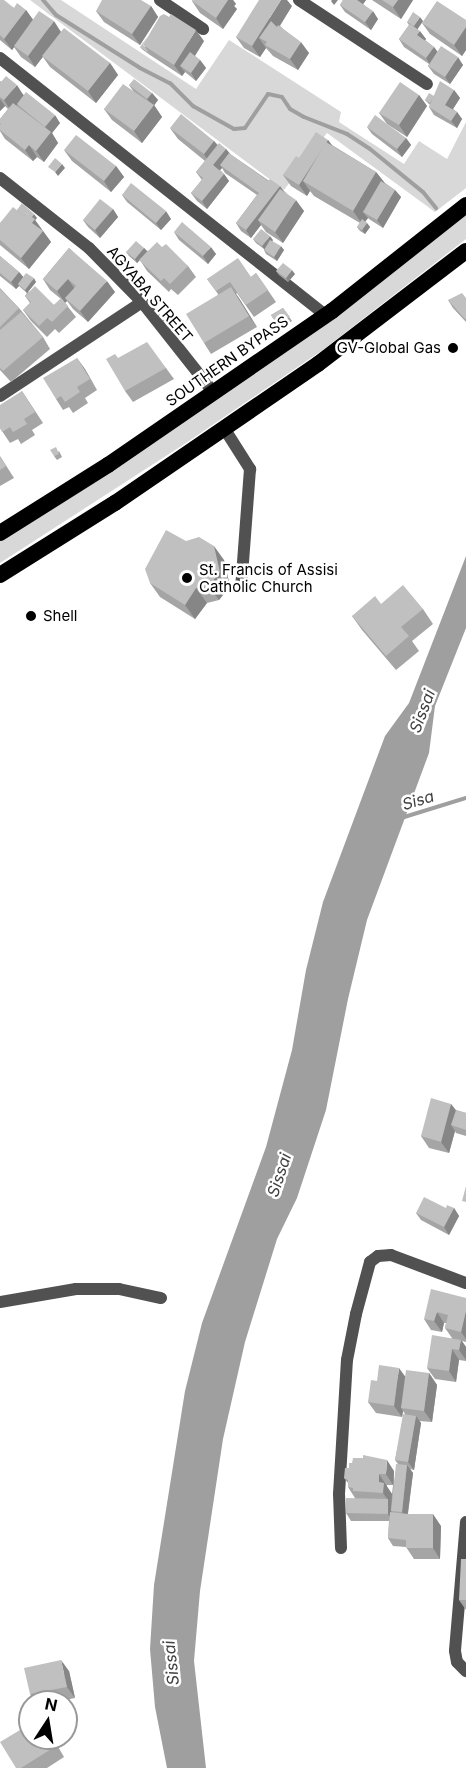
<!DOCTYPE html>
<html>
<head>
<meta charset="utf-8">
<style>
	body { margin:0 }
	#map { position:relative; width:466px; height:1768px; overflow:hidden; background:#fff; font-family:Inter,sans-serif }
	div>[style] { position:absolute }
	.green>* { inset:0; background:#d8d8d8 }
	.water>* { inset:0; background:#9f9f9f }
	.stream>* { height:4px; margin:-2px; padding:0 2px; transform-origin:2px; border-radius:2px; background:#9f9f9f }
	.minor>* { height:12px; margin:-6px; padding:0 6px; transform-origin:6px; border-radius:6px; background:#515151 }
	.trunk>* { height:16px; margin:-8px; padding:0 8px; transform-origin:8px; border-radius:8px; background:#000 }
	.wall>* { inset:0; background:#a5a5a5 }
	.shaded-wall>* { inset:0; background:#868686 }
	.building>* { inset:0; background:#c0c0c0 }
	.dots>* { width:16px; height:16px; translate:-50% -50%; box-sizing:border-box; border:3px solid #fff; border-radius:50% }
	span { translate:-50% -50%; white-space:nowrap; text-align:center; line-height:1.15; -webkit-text-stroke:5px #fff; paint-order:stroke }
	.street-label { font-size:15px; color:#000 }
	.poi-label { font-size:15px; color:#000 }
	.right { translate:-100% -50%; text-align:right }
	.left { translate:0 -50%; text-align:left }
	.water-label { font-size:16px; color:#404040; font-style:italic }
	.north { position:absolute; left:18px; top:1690px; width:60px; height:60px; box-sizing:border-box; background:#fff; border:2px solid #999; border-radius:50%; rotate:12deg; font-size:16px; font-weight:700; line-height:24px; text-align:center; color:#000 }
	.north::after { content:''; display:block; margin:auto; width:21px; height:27px; background:#000; clip-path:polygon(50% 0,100% 100%,50% 72%,0 100%) }
</style>
</head>
<body>
<div id="map">
	<div class="green">
		<div style="clip-path:polygon(30px 0,61px 0,196px 89px,229px 40px,341px 112px,339px 122px,404px 164px,419px 141px,447px 159px,466px 122px,466px 188px,435px 212px,327px 133px,284px 190px)"></div>
		<div style="clip-path:polygon(466px 208px,466px 239px,324px 349px,186px 443px,0 563px,0 539px)"></div>
	</div>
	<div class="water">
		<div style="clip-path:polygon(466px 556px,466px 628px,435px 706px,429px 753px,367px 920px,348px 999px,326px 1110px,297px 1198px,277px 1239px,245px 1342px,223px 1439px,200px 1591px,194px 1661px,206px 1768px,167px 1768px,155px 1707px,150px 1649px,154px 1585px,185px 1391px,202px 1323px,266px 1147px,292px 1050px,306px 970px,323px 902px,385px 736px,409px 703px)"></div>
	</div>
	<div class="stream">
		<div style="left:43px;top:0;width:20px;rotate:49deg"></div>
		<div style="left:56px;top:15px;width:99px;rotate:32.2deg"></div>
		<div style="left:140px;top:68px;width:34px;rotate:27deg"></div>
		<div style="left:170px;top:83px;width:33px;rotate:45deg"></div>
		<div style="left:193px;top:106px;width:47px;rotate:29.3deg"></div>
		<div style="left:234px;top:129px;width:11px;rotate:-5deg"></div>
		<div style="left:245px;top:128px;width:41px;rotate:-55.9deg"></div>
		<div style="left:268px;top:94px;width:14px;rotate:12deg"></div>
		<div style="left:282px;top:97px;width:14px;rotate:56deg"></div>
		<div style="left:290px;top:109px;width:16px;rotate:30deg"></div>
		<div style="left:304px;top:117px;width:46px;rotate:21.6deg"></div>
		<div style="left:347px;top:134px;width:27px;rotate:33deg"></div>
		<div style="left:370px;top:149px;width:68px;rotate:39.1deg"></div>
		<div style="left:423px;top:192px;width:21px;rotate:51deg"></div>
		<div style="left:401px;top:818px;width:68px;rotate:-17.1deg"></div>
	</div>
	<div class="minor">
		<div style="left:160px;top:0;width:52px;rotate:34deg"></div>
		<div style="left:299px;top:0;width:153px;rotate:33.3deg"></div>
		<div style="left:0;top:58px;width:414px;rotate:38.3deg"></div>
		<div style="left:0;top:178px;width:113px;rotate:38.2deg"></div>
		<div style="left:89px;top:248px;width:76px;rotate:45.5deg"></div>
		<div style="left:142px;top:302px;width:115px;rotate:51.7deg"></div>
		<div style="left:0;top:396px;width:170px;rotate:-33.5deg"></div>
		<div style="left:224px;top:428px;width:49px;rotate:57.6deg"></div>
		<div style="left:250px;top:469px;width:119px;rotate:94.3deg"></div>
		<div style="left:0;top:1302px;width:77px;rotate:-9.7deg"></div>
		<div style="left:76px;top:1289px;width:43px"></div>
		<div style="left:119px;top:1289px;width:43px;rotate:12.1deg"></div>
		<div style="left:466px;top:1522px;width:129px;rotate:94.9deg"></div>
		<div style="left:455px;top:1651px;width:11px;rotate:80deg"></div>
		<div style="left:457px;top:1662px;width:13px;rotate:45deg"></div>
		<div style="left:341px;top:1548px;width:54px;rotate:-92.1deg"></div>
		<div style="left:339px;top:1494px;width:134px;rotate:-86.6deg"></div>
		<div style="left:347px;top:1360px;width:47px;rotate:-78.9deg"></div>
		<div style="left:356px;top:1314px;width:54px;rotate:-74.9deg"></div>
		<div style="left:370px;top:1262px;width:10px;rotate:-37deg"></div>
		<div style="left:378px;top:1256px;width:13px;rotate:-4deg"></div>
		<div style="left:391px;top:1255px;width:80px;rotate:20.5deg"></div>
	</div>
	<div class="trunk">
		<div style="left:0;top:533px;width:128px;rotate:-32.2deg"></div>
		<div style="left:108px;top:465px;width:272px;rotate:-34.5deg"></div>
		<div style="left:332px;top:311px;width:171px;rotate:-38.3deg"></div>
		<div style="left:0;top:575px;width:136px;rotate:-32.1deg"></div>
		<div style="left:115px;top:503px;width:246px;rotate:-34.4deg"></div>
		<div style="left:318px;top:364px;width:186px;rotate:-37.4deg"></div>
	</div>
	<div class="wall">
		<div style="clip-path:polygon(0 0,14px 8px,26px 10px,33px 20px,61px 32px,110px 63px,118px 75px,96px 103px,50px 67px,43px 57px,35px 67px,21px 57px,14px 47px,12px 50px,0 40px)"></div>
		<div style="clip-path:polygon(193px 0,233px 0,236px 4px,234px 6px,237px 9px,223px 29px,200px 13px,192px 1px)"></div>
		<div style="clip-path:polygon(343px 0,366px 0,363px 4px,378px 19px,371px 30px,345px 12px,340px 5px)"></div>
		<div style="clip-path:polygon(372px 0,413px 0,401px 19px)"></div>
		<div style="clip-path:polygon(151px 6px,158px 17px,140px 45px,104px 22px,96px 11px)"></div>
		<div style="clip-path:polygon(292px 6px,280px 26px,309px 53px,298px 70px,273px 56px,266px 48px,260px 57px,244px 48px,236px 37px)"></div>
		<div style="clip-path:polygon(466px 20px,466px 50px,462px 56px,430px 34px,422px 23px)"></div>
		<div style="clip-path:polygon(423px 21px,417px 29px,426px 39px,425px 40px,434px 47px,438px 52px,463px 65px,450px 84px,434px 74px,428px 66px,429px 64px,404px 47px,399px 39px,409px 25px,407px 22px)"></div>
		<div style="clip-path:polygon(204px 41px,195px 56px,200px 60px,206px 68px,196px 81px,185px 72px,182px 76px,150px 55px,143px 50px,140px 47px)"></div>
		<div style="clip-path:polygon(0 81px,24px 95px,60px 123px,52px 133px,58px 143px,44px 162px,37px 157px,33px 161px,5px 139px,0 131px,0 119px,8px 109px,5px 106px,0 111px)"></div>
		<div style="clip-path:polygon(129px 85px,152px 93px,158px 100px,154px 105px,162px 117px,142px 143px,112px 120px,104px 109px,134px 92px)"></div>
		<div style="clip-path:polygon(454px 90px,460px 98px,453px 109px,457px 112px,462px 119px,457px 128px,434px 115px,429px 107px,430px 105px,425px 100px,434px 96px)"></div>
		<div style="clip-path:polygon(419px 95px,427px 106px,407px 137px,387px 124px,379px 113px)"></div>
		<div style="clip-path:polygon(367px 127px,406px 138px,411px 145px,402px 157px,372px 134px)"></div>
		<div style="clip-path:polygon(170px 128px,214px 141px,218px 145px,226px 149px,230px 154px,284px 191px,304px 211px,283px 243px,266px 232px,261px 225px,251px 238px,241px 231px,236px 223px,257px 195px,225px 173px,222px 168px,220px 170px,224px 174px,229px 181px,207px 209px,197px 201px,191px 193px,202px 180px,196px 172px,205px 161px,178px 139px)"></div>
		<div style="clip-path:polygon(328px 140px,332px 145px,376px 172px,385px 183px,395px 190px,401px 197px,383px 228px,369px 219px,368px 218px,365px 221px,370px 227px,365px 234px,360px 231px,357px 227px,360px 223px,314px 196px,310px 191px,307px 196px,291px 186px,283px 175px,299px 158px)"></div>
		<div style="clip-path:polygon(64px 150px,116px 166px,124px 177px,111px 192px,72px 161px)"></div>
		<div style="clip-path:polygon(122px 195px,171px 219px,161px 230px,127px 202px)"></div>
		<div style="clip-path:polygon(113px 209px,118px 217px,100px 238px,88px 227px,83px 220px)"></div>
		<div style="clip-path:polygon(17px 210px,37px 218px,35px 220px,51px 242px,29px 269px,0 245px,0 223px)"></div>
		<div style="clip-path:polygon(174px 232px,216px 254px,208px 264px,179px 240px)"></div>
		<div style="clip-path:polygon(253px 239px,273px 240px,272px 241px,284px 250px,277px 261px,266px 254px,264px 250px,264px 249px,256px 243px)"></div>
		<div style="clip-path:polygon(162px 247px,188px 266px,196px 277px,178px 295px,171px 289px,169px 292px,147px 271px,140px 260px,137px 263px,129px 256px,126px 252px,144px 248px,147px 251px)"></div>
		<div style="clip-path:polygon(69px 248px,115px 292px,88px 322px,73px 309px,67px 301px,65px 303px,76px 317px,59px 333px,55px 329px,47px 337px,31px 321px,23px 310px,30px 303px,25px 296px,27px 293px,19px 286px,16px 289px,0 276px,0 256px,19px 272px,23px 277px,36px 282px,28px 292px,54px 305px,61px 299px,50px 290px,43px 279px)"></div>
		<div style="clip-path:polygon(276px 271px,295px 274px,288px 282px,279px 275px)"></div>
		<div style="clip-path:polygon(256px 273px,276px 302px,254px 317px,237px 293px,236px 294px,257px 327px,211px 354px,204px 343px,218px 294px,207px 279px,251px 277px)"></div>
		<div style="clip-path:polygon(0 288px,19px 308px,43px 337px,50px 349px,11px 382px,0 370px)"></div>
		<div style="clip-path:polygon(466px 298px,466px 322px,453px 308px,448px 300px)"></div>
		<div style="clip-path:polygon(283px 308px,292px 321px,280px 329px,271px 315px)"></div>
		<div style="clip-path:polygon(77px 358px,97px 390px,85px 398px,88px 403px,73px 413px,69px 407px,63px 410px,56px 399px)"></div>
		<div style="clip-path:polygon(118px 358px,166px 368px,174px 379px,133px 402px,125px 391px)"></div>
		<div style="clip-path:polygon(22px 391px,43px 423px,32px 430px,35px 435px,21px 444px,18px 439px,10px 443px,0 428px)"></div>
		<div style="clip-path:polygon(59px 451px,62px 457px,57px 460px,54px 456px)"></div>
		<div style="clip-path:polygon(0 456px,14px 478px,0 486px)"></div>
		<div style="clip-path:polygon(224px 560px,230px 586px,219px 600px,207px 603px,195px 619px,160px 597px,150px 583px)"></div>
		<div style="clip-path:polygon(381px 604px,423px 609px,433px 624px,412px 641px,419px 651px,396px 670px,362px 630px,352px 616px)"></div>
		<div style="clip-path:polygon(451px 1104px,456px 1110px,466px 1113px,466px 1136px,456px 1133px,455px 1131px,449px 1153px,429px 1148px,421px 1136px)"></div>
		<div style="clip-path:polygon(446px 1208px,454px 1208px,459px 1216px,449px 1235px,421px 1220px,416px 1213px)"></div>
		<div style="clip-path:polygon(466px 1298px,466px 1342px,462px 1341px,466px 1347px,466px 1361px,459px 1360px,456px 1382px,435px 1379px,427px 1368px,452px 1338px,445px 1328px,446px 1323px,444px 1323px,442px 1332px,431px 1330px,424px 1319px)"></div>
		<div style="clip-path:polygon(evenodd,429px 1373px,437px 1385px,432px 1422px,419px 1421px,421px 1423px,414px 1470px,410px 1469px,413px 1473px,408px 1514px,441px 1526px,440px 1559px,414px 1559px,406px 1547px,393px 1546px,388px 1538px,389px 1521px,351px 1521px,346px 1513px,355px 1498px,348px 1487px,348px 1483px,344px 1478px,394px 1471px,394px 1483px,398px 1464px,395px 1460px,405px 1414px,403px 1411px,402px 1417px,376px 1413px,368px 1402px,377px 1381px,429px 1373px,387px 1485px,393px 1485px,391px 1503px,392px 1494px,387px 1487px,387px 1485px)"></div>
		<div style="clip-path:polygon(466px 1559px,466px 1610px,459px 1600px)"></div>
		<div style="clip-path:polygon(69px 1671px,75px 1698px,55px 1702px,35px 1702px,30px 1694px)"></div>
		<div style="clip-path:polygon(53px 1738px,64px 1757px,47px 1768px,16px 1768px)"></div>
	</div>
	<div class="shaded-wall">
		<div style="clip-path:polygon(228px 0,233px 0,236px 4px,234px 6px,237px 9px,223px 29px,216px 18px)"></div>
		<div style="clip-path:polygon(281px 0,287px 0,292px 6px,268px 44px,267px 42px,259px 38px,266px 48px,260px 57px,252px 46px)"></div>
		<div style="clip-path:polygon(332px 0,338px 0,334px 5px,331px 1px)"></div>
		<div style="clip-path:polygon(357px 0,366px 0,361px 7px)"></div>
		<div style="clip-path:polygon(398px 0,413px 0,401px 19px,393px 7px)"></div>
		<div style="clip-path:polygon(151px 6px,158px 17px,140px 45px,132px 34px)"></div>
		<div style="clip-path:polygon(26px 10px,34px 21px,12px 50px,4px 39px)"></div>
		<div style="clip-path:polygon(373px 11px,378px 19px,371px 30px,365px 22px)"></div>
		<div style="clip-path:polygon(420px 17px,423px 21px,417px 30px,414px 26px)"></div>
		<div style="clip-path:polygon(54px 21px,61px 32px,35px 67px,28px 56px)"></div>
		<div style="clip-path:polygon(466px 27px,466px 50px,462px 56px,454px 45px)"></div>
		<div style="clip-path:polygon(196px 30px,204px 41px,186px 70px,180px 66px,185px 72px,182px 76px,174px 65px)"></div>
		<div style="clip-path:polygon(420px 31px,426px 39px,423px 43px,417px 35px)"></div>
		<div style="clip-path:polygon(301px 42px,309px 53px,298px 70px,290px 59px)"></div>
		<div style="clip-path:polygon(434px 47px,439px 55px,431px 66px,426px 58px)"></div>
		<div style="clip-path:polygon(458px 57px,463px 65px,450px 84px,445px 77px)"></div>
		<div style="clip-path:polygon(200px 60px,206px 68px,196px 81px,191px 73px)"></div>
		<div style="clip-path:polygon(110px 63px,118px 75px,96px 103px,88px 91px)"></div>
		<div style="clip-path:polygon(17px 85px,24px 96px,12px 112px,4px 100px)"></div>
		<div style="clip-path:polygon(454px 90px,460px 98px,451px 112px,445px 105px)"></div>
		<div style="clip-path:polygon(152px 93px,158px 100px,153px 107px,147px 99px)"></div>
		<div style="clip-path:polygon(419px 95px,427px 106px,407px 137px,399px 125px)"></div>
		<div style="clip-path:polygon(0 99px,5px 106px,0 111px)"></div>
		<div style="clip-path:polygon(154px 105px,162px 117px,142px 143px,134px 131px)"></div>
		<div style="clip-path:polygon(457px 112px,462px 119px,457px 128px,451px 121px)"></div>
		<div style="clip-path:polygon(55px 115px,60px 123px,52px 133px,58px 143px,44px 162px,36px 151px,50px 133px,45px 127px)"></div>
		<div style="clip-path:polygon(406px 138px,411px 145px,402px 157px,397px 149px)"></div>
		<div style="clip-path:polygon(328px 140px,336px 151px,303px 181px,310px 191px,307px 196px,299px 185px)"></div>
		<div style="clip-path:polygon(214px 141px,222px 152px,211px 166px,204px 154px)"></div>
		<div style="clip-path:polygon(29px 145px,37px 157px,33px 161px,25px 150px)"></div>
		<div style="clip-path:polygon(226px 149px,232px 156px,220px 165px,222px 168px,218px 172px,213px 165px)"></div>
		<div style="clip-path:polygon(62px 164px,65px 168px,58px 176px,55px 172px)"></div>
		<div style="clip-path:polygon(116px 166px,124px 177px,111px 192px,104px 181px)"></div>
		<div style="clip-path:polygon(376px 172px,387px 186px,363px 212px,368px 218px,363px 225px,353px 211px)"></div>
		<div style="clip-path:polygon(224px 174px,229px 181px,207px 209px,202px 201px)"></div>
		<div style="clip-path:polygon(280px 186px,286px 194px,258px 220px,261px 225px,251px 238px,246px 230px)"></div>
		<div style="clip-path:polygon(395px 190px,401px 197px,383px 228px,377px 220px)"></div>
		<div style="clip-path:polygon(296px 200px,304px 211px,283px 243px,275px 232px)"></div>
		<div style="clip-path:polygon(113px 209px,118px 217px,100px 238px,95px 230px)"></div>
		<div style="clip-path:polygon(166px 211px,171px 219px,161px 230px,156px 223px)"></div>
		<div style="clip-path:polygon(34px 214px,37px 218px,35px 220px,43px 231px,29px 221px)"></div>
		<div style="clip-path:polygon(367px 223px,370px 227px,365px 234px,362px 230px)"></div>
		<div style="clip-path:polygon(43px 231px,51px 242px,29px 269px,21px 258px)"></div>
		<div style="clip-path:polygon(270px 236px,273px 240px,265px 250px,262px 246px)"></div>
		<div style="clip-path:polygon(281px 246px,284px 250px,277px 261px,274px 257px)"></div>
		<div style="clip-path:polygon(211px 247px,216px 254px,208px 264px,203px 256px)"></div>
		<div style="clip-path:polygon(144px 248px,147px 251px,137px 263px,135px 259px)"></div>
		<div style="clip-path:polygon(292px 270px,295px 274px,288px 282px,286px 278px)"></div>
		<div style="clip-path:polygon(19px 272px,25px 279px,18px 284px,19px 286px,16px 289px,11px 282px)"></div>
		<div style="clip-path:polygon(34px 278px,36px 282px,27px 293px,25px 290px)"></div>
		<div style="clip-path:polygon(68px 279px,76px 291px,65px 298px,67px 301px,65px 303px,57px 291px)"></div>
		<div style="clip-path:polygon(107px 281px,115px 292px,88px 322px,80px 311px)"></div>
		<div style="clip-path:polygon(231px 287px,239px 298px,257px 327px,249px 316px)"></div>
		<div style="clip-path:polygon(77px 358px,85px 369px,97px 390px,90px 379px)"></div>
		<div style="clip-path:polygon(214px 546px,224px 560px,230px 586px,219px 600px,209px 586px)"></div>
		<div style="clip-path:polygon(196px 588px,207px 603px,195px 619px,185px 605px)"></div>
		<div style="clip-path:polygon(451px 1104px,459px 1115px,451px 1125px,455px 1131px,449px 1153px,441px 1142px)"></div>
		<div style="clip-path:polygon(454px 1208px,459px 1216px,449px 1235px,444px 1227px)"></div>
		<div style="clip-path:polygon(466px 1311px,466px 1339px,461px 1332px)"></div>
		<div style="clip-path:polygon(437px 1312px,444px 1323px,442px 1332px,434px 1321px)"></div>
		<div style="clip-path:polygon(461px 1340px,466px 1347px,466px 1360px,459px 1350px)"></div>
		<div style="clip-path:polygon(452px 1349px,459px 1360px,456px 1382px,449px 1371px)"></div>
		<div style="clip-path:polygon(399px 1368px,407px 1379px,401px 1408px,403px 1411px,402px 1417px,394px 1406px)"></div>
		<div style="clip-path:polygon(429px 1373px,437px 1385px,432px 1422px,424px 1411px)"></div>
		<div style="clip-path:polygon(416px 1416px,421px 1423px,414px 1470px,408px 1462px)"></div>
		<div style="clip-path:polygon(387px 1460px,394px 1471px,393px 1485px,386px 1474px)"></div>
		<div style="clip-path:polygon(407px 1465px,413px 1473px,407px 1519px,402px 1512px)"></div>
		<div style="clip-path:polygon(379px 1474px,392px 1494px,391px 1511px,393px 1514px,393px 1522px,388px 1514px,388px 1500px,383px 1493px,379px 1482px)"></div>
		<div style="clip-path:polygon(433px 1514px,441px 1526px,440px 1559px,433px 1548px)"></div>
		<div style="clip-path:polygon(61px 1660px,69px 1671px,75px 1698px,67px 1687px)"></div>
	</div>
	<div class="building">
		<div style="clip-path:polygon(0 0,4px 0,14px 8px,17px 3px,26px 10px,4px 39px,0 35px)"></div>
		<div style="clip-path:polygon(102px 0,141px 0,151px 6px,132px 34px,96px 11px)"></div>
		<div style="clip-path:polygon(193px 0,228px 0,216px 18px,192px 1px)"></div>
		<div style="clip-path:polygon(259px 0,281px 0,252px 46px,236px 37px)"></div>
		<div style="clip-path:polygon(343px 0,357px 0,373px 11px,365px 22px,340px 5px)"></div>
		<div style="clip-path:polygon(382px 0,398px 0,393px 7px)"></div>
		<div style="clip-path:polygon(437px 1px,466px 20px,466px 27px,454px 45px,422px 23px)"></div>
		<div style="clip-path:polygon(39px 11px,54px 21px,28px 56px,14px 46px)"></div>
		<div style="clip-path:polygon(413px 12px,420px 17px,414px 26px,407px 22px)"></div>
		<div style="clip-path:polygon(164px 14px,169px 17px,171px 14px,196px 30px,174px 65px,143px 45px,160px 16px)"></div>
		<div style="clip-path:polygon(271px 21px,277px 27px,278px 25px,301px 42px,290px 59px,265px 45px,267px 42px,259px 38px)"></div>
		<div style="clip-path:polygon(410px 24px,420px 31px,417px 35px,434px 47px,426px 58px,399px 39px)"></div>
		<div style="clip-path:polygon(64px 28px,110px 63px,88px 91px,42px 56px)"></div>
		<div style="clip-path:polygon(148px 36px,143px 45px,148px 51px,147px 52px,140px 47px)"></div>
		<div style="clip-path:polygon(441px 46px,458px 57px,445px 77px,428px 66px)"></div>
		<div style="clip-path:polygon(190px 52px,200px 60px,191px 73px,180px 66px)"></div>
		<div style="clip-path:polygon(6px 76px,17px 85px,4px 100px,0 97px,0 81px,1px 82px)"></div>
		<div style="clip-path:polygon(134px 79px,152px 93px,147px 99px,129px 85px)"></div>
		<div style="clip-path:polygon(440px 81px,454px 90px,445px 105px,457px 112px,451px 121px,429px 107px)"></div>
		<div style="clip-path:polygon(400px 82px,419px 95px,399px 125px,379px 113px)"></div>
		<div style="clip-path:polygon(123px 84px,154px 105px,134px 131px,104px 109px)"></div>
		<div style="clip-path:polygon(26px 92px,55px 115px,45px 127px,17px 104px)"></div>
		<div style="clip-path:polygon(429px 93px,434px 96px,430px 103px,425px 100px)"></div>
		<div style="clip-path:polygon(13px 103px,51px 132px,36px 151px,29px 145px,25px 150px,0 130px,0 125px,1px 124px,0 123px,0 119px)"></div>
		<div style="clip-path:polygon(181px 114px,214px 141px,204px 154px,170px 128px)"></div>
		<div style="clip-path:polygon(375px 115px,406px 138px,397px 149px,367px 127px)"></div>
		<div style="clip-path:polygon(316px 132px,328px 140px,299px 185px,283px 175px,296px 156px,299px 158px)"></div>
		<div style="clip-path:polygon(76px 135px,116px 166px,104px 181px,64px 150px)"></div>
		<div style="clip-path:polygon(326px 142px,376px 172px,353px 211px,303px 181px)"></div>
		<div style="clip-path:polygon(219px 143px,226px 149px,213px 165px,224px 174px,202px 201px,191px 193px,203px 178px,196px 172px)"></div>
		<div style="clip-path:polygon(229px 153px,268px 181px,270px 179px,280px 186px,246px 230px,236px 223px,259px 193px,220px 165px)"></div>
		<div style="clip-path:polygon(55px 158px,62px 164px,55px 172px,48px 167px)"></div>
		<div style="clip-path:polygon(381px 181px,395px 190px,377px 220px,363px 212px)"></div>
		<div style="clip-path:polygon(131px 183px,166px 211px,156px 223px,122px 195px)"></div>
		<div style="clip-path:polygon(280px 189px,296px 200px,275px 232px,258px 220px)"></div>
		<div style="clip-path:polygon(100px 199px,113px 209px,95px 230px,83px 220px)"></div>
		<div style="clip-path:polygon(22px 203px,34px 214px,32px 217px,26px 213px,24px 216px,17px 210px)"></div>
		<div style="clip-path:polygon(13px 207px,24px 216px,26px 213px,35px 219px,32px 223px,43px 231px,21px 258px,0 240px,0 223px)"></div>
		<div style="clip-path:polygon(362px 219px,367px 223px,362px 230px,357px 227px)"></div>
		<div style="clip-path:polygon(182px 222px,211px 247px,203px 256px,174px 232px)"></div>
		<div style="clip-path:polygon(261px 229px,270px 236px,262px 246px,253px 239px)"></div>
		<div style="clip-path:polygon(270px 240px,281px 246px,274px 257px,264px 250px)"></div>
		<div style="clip-path:polygon(136px 241px,144px 248px,135px 259px,126px 252px)"></div>
		<div style="clip-path:polygon(157px 242px,162px 247px,166px 244px,188px 266px,170px 284px,164px 278px,161px 281px,139px 260px)"></div>
		<div style="clip-path:polygon(69px 248px,107px 281px,80px 311px,65px 298px,76px 286px,68px 279px,57px 291px,43px 279px)"></div>
		<div style="clip-path:polygon(0 256px,19px 272px,11px 282px,0 273px)"></div>
		<div style="clip-path:polygon(238px 258px,251px 277px,256px 273px,268px 290px,246px 305px,230px 282px,216px 291px,207px 279px)"></div>
		<div style="clip-path:polygon(283px 263px,292px 270px,286px 278px,276px 271px)"></div>
		<div style="clip-path:polygon(26px 273px,34px 278px,25px 290px,18px 284px)"></div>
		<div style="clip-path:polygon(35px 286px,54px 305px,61px 298px,68px 306px,52px 322px,47px 318px,39px 326px,23px 310px,31px 302px,25px 296px)"></div>
		<div style="clip-path:polygon(231px 287px,249px 316px,204px 343px,186px 314px)"></div>
		<div style="clip-path:polygon(0 289px,19px 308px,0 327px)"></div>
		<div style="clip-path:polygon(462px 293px,466px 298px,466px 318px,465px 319px,448px 300px)"></div>
		<div style="clip-path:polygon(283px 308px,290px 317px,277px 325px,271px 315px)"></div>
		<div style="clip-path:polygon(21px 312px,43px 337px,3px 371px,0 368px,0 330px)"></div>
		<div style="clip-path:polygon(147px 342px,166px 368px,125px 391px,106px 359px,115px 354px,118px 358px)"></div>
		<div style="clip-path:polygon(77px 358px,90px 379px,77px 387px,80px 392px,65px 402px,61px 396px,56px 399px,43px 378px)"></div>
		<div style="clip-path:polygon(22px 391px,35px 412px,24px 419px,27px 424px,13px 432px,10px 427px,2px 432px,0 428px,0 405px)"></div>
		<div style="clip-path:polygon(56px 447px,59px 454px,54px 456px,50px 450px)"></div>
		<div style="clip-path:polygon(0 457px,6px 466px,0 470px)"></div>
		<div style="clip-path:polygon(166px 530px,186px 541px,199px 537px,214px 546px,220px 572px,209px 586px,196px 588px,185px 605px,150px 583px,145px 569px)"></div>
		<div style="clip-path:polygon(403px 585px,423px 609px,401px 627px,409px 636px,386px 656px,352px 616px,375px 596px,381px 604px)"></div>
		<div style="clip-path:polygon(431px 1098px,451px 1104px,441px 1142px,421px 1136px)"></div>
		<div style="clip-path:polygon(456px 1110px,466px 1113px,466px 1130px,451px 1125px)"></div>
		<div style="clip-path:polygon(466px 1186px,466px 1202px,462px 1201px)"></div>
		<div style="clip-path:polygon(424px 1197px,446px 1208px,447px 1205px,454px 1208px,444px 1227px,416px 1213px)"></div>
		<div style="clip-path:polygon(431px 1289px,466px 1298px,466px 1311px,461px 1332px,445px 1328px,448px 1315px,437px 1312px,434px 1321px,424px 1319px)"></div>
		<div style="clip-path:polygon(432px 1335px,461px 1340px,459px 1350px,452px 1349px,449px 1371px,427px 1368px)"></div>
		<div style="clip-path:polygon(379px 1365px,399px 1368px,394px 1406px,368px 1402px,371px 1380px,377px 1381px)"></div>
		<div style="clip-path:polygon(406px 1370px,429px 1373px,424px 1411px,401px 1408px)"></div>
		<div style="clip-path:polygon(403px 1414px,416px 1416px,408px 1462px,395px 1460px)"></div>
		<div style="clip-path:polygon(363px 1455px,387px 1460px,386px 1474px,379px 1474px,379px 1482px,384px 1483px,383px 1493px,353px 1491px,353px 1488px,348px 1487px,348px 1480px,344px 1478px,345px 1468px,349px 1468px,349px 1463px,352px 1463px,353px 1458px,363px 1458px)"></div>
		<div style="clip-path:polygon(396px 1464px,407px 1465px,402px 1512px,391px 1511px)"></div>
		<div style="clip-path:polygon(346px 1498px,388px 1499px,388px 1514px,346px 1513px)"></div>
		<div style="clip-path:polygon(390px 1512px,408px 1514px,406px 1514px,406px 1540px,388px 1538px)"></div>
		<div style="clip-path:polygon(406px 1514px,433px 1514px,433px 1548px,406px 1548px)"></div>
		<div style="clip-path:polygon(461px 1559px,466px 1559px,466px 1600px,459px 1600px)"></div>
		<div style="clip-path:polygon(61px 1660px,67px 1687px,30px 1694px,24px 1668px)"></div>
		<div style="clip-path:polygon(30px 1724px,30px 1738px,52px 1738px,56px 1746px,21px 1768px,16px 1768px,0 1742px)"></div>
	</div>
	<div class="dots">
		<div style="left:453px;top:348px;background:#000"></div>
		<div style="left:187px;top:578px;background:#000"></div>
		<div style="left:31px;top:616px;background:#000"></div>
	</div>
	<div class="street-label">
		<span style="left:150px;top:294px;rotate:49deg">AGYABA STREET</span>
		<span style="left:227px;top:361px;rotate:-35deg">SOUTHERN BYPASS</span>
	</div>
	<div class="poi-label">
		<span class="right" style="left:441px;top:348px">GV-Global Gas</span>
		<span class="left" style="left:199px;top:578px">St. Francis of Assisi<br>Catholic Church</span>
		<span class="left" style="left:43px;top:616px">Shell</span>
	</div>
	<div class="water-label">
		<span style="left:422px;top:711px;rotate:-69deg">Sissai</span>
		<span style="left:418px;top:800px;rotate:-17deg">Sisa</span>
		<span style="left:279px;top:1175px;rotate:-72deg">Sissai</span>
		<span style="left:171px;top:1663px;rotate:-96deg">Sissai</span>
	</div>
	<div class="north">N</div>
</div>
</body>
</html>
